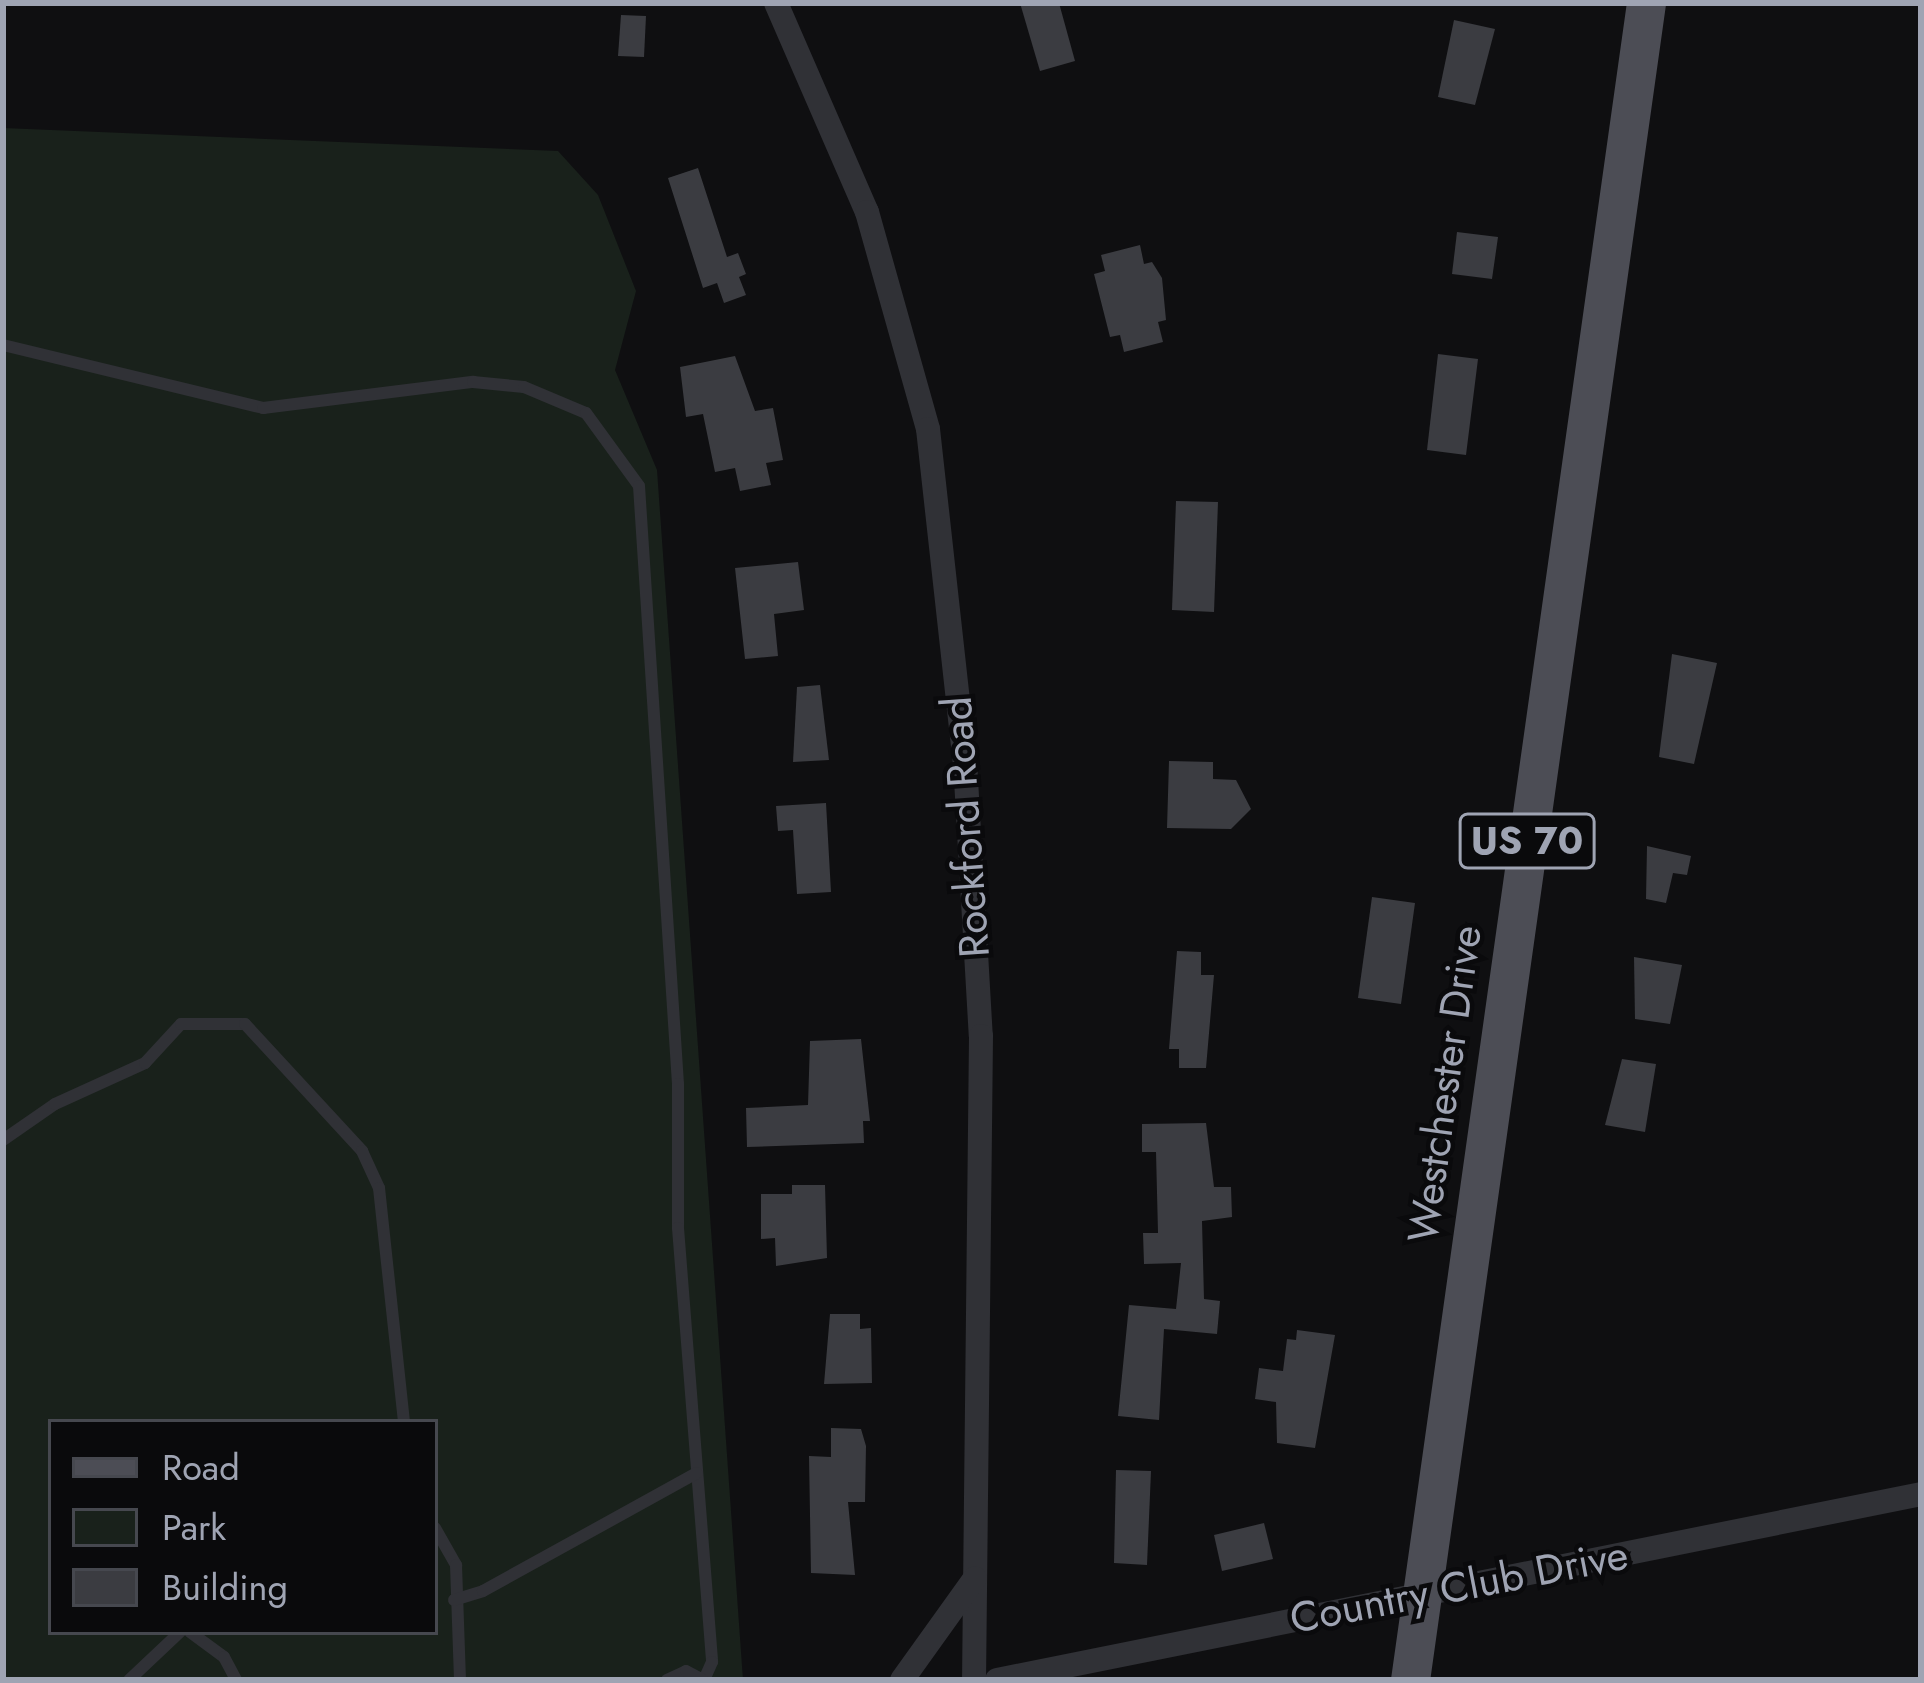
<!DOCTYPE html>
<html>
<head>
<meta charset="utf-8">
<style>
	body { margin:0 }
	#map { position:relative; width:1924px; height:1683px; overflow:hidden; background:#0f0f11; font-family:Jost,sans-serif }
	div>[style] { position:absolute }
	.green>* { inset:0; background:#19211b }
	.building>* { inset:0; background:#3b3c41 }
	.lane>* { height:12px; margin:-6px; padding:0 6px; transform-origin:6px; border-radius:6px; background:#303136 }
	.street>* { height:24px; margin:-12px; padding:0 12px; transform-origin:12px; border-radius:12px; background:#303136 }
	.primary>* { height:39px; margin:-19.5px; padding:0 19.5px; transform-origin:19.5px; border-radius:19.5px; background:#4c4d55 }
	span { translate:-50% -50%; white-space:nowrap; text-align:center; line-height:1.15; -webkit-text-stroke:9px #0a0a0c; paint-order:stroke }
	.shield-label span { padding:3px 9px; background:#0a0a0c; border:3px solid; border-radius:9px; -webkit-text-stroke-width:0 }
	.shield-label { font-size:39px; color:#9fa4b3; font-weight:700 }
	.street-label { font-size:42px; color:#9fa4b3 }
	.frame { position:absolute; inset:0; border:6px solid #9fa4b3; pointer-events:none }
	.legend { position:absolute; left:48px; top:1419px; width:390px; height:216px; box-sizing:border-box; background:#0a0a0c; border:3px solid #46484f; margin:0; padding:15px 21px; list-style:none; font-size:36px; color:#9fa4b3 }
	.legend li { display:flex; align-items:center; gap:24px; height:60px }
	.legend b { width:60px; border:3px solid #46484f }
</style>
</head>
<body>
<div id="map">
	<div class="green">
		<div style="clip-path:polygon(evenodd,3px 128px,558px 151px,598px 195px,636px 291px,615px 370px,657px 470px,743px 1680px,3px 1680px,3px 128px,51px 1422px,435px 1422px,435px 1632px,51px 1632px,51px 1422px)"></div>
	</div>
	<div class="building">
		<div style="clip-path:polygon(1020px 3px,1059px 3px,1075px 61px,1040px 71px)"></div>
		<div style="clip-path:polygon(621px 15px,646px 16px,644px 57px,618px 56px)"></div>
		<div style="clip-path:polygon(1454px 20px,1495px 29px,1475px 105px,1438px 97px)"></div>
		<div style="clip-path:polygon(698px 168px,727px 257px,738px 253px,746px 274px,739px 277px,746px 295px,724px 303px,717px 283px,703px 288px,668px 178px)"></div>
		<div style="clip-path:polygon(1457px 232px,1498px 237px,1492px 279px,1452px 274px)"></div>
		<div style="clip-path:polygon(1140px 245px,1144px 264px,1152px 262px,1162px 278px,1166px 320px,1158px 322px,1163px 342px,1124px 352px,1120px 335px,1110px 337px,1094px 274px,1105px 271px,1101px 255px)"></div>
		<div style="clip-path:polygon(1438px 354px,1478px 359px,1466px 455px,1427px 450px)"></div>
		<div style="clip-path:polygon(735px 356px,755px 411px,773px 408px,783px 460px,766px 463px,771px 485px,740px 491px,735px 468px,715px 472px,703px 414px,686px 417px,680px 367px)"></div>
		<div style="clip-path:polygon(1176px 501px,1218px 502px,1214px 612px,1172px 610px)"></div>
		<div style="clip-path:polygon(798px 562px,804px 610px,774px 614px,778px 656px,745px 659px,735px 568px)"></div>
		<div style="clip-path:polygon(1672px 654px,1717px 663px,1694px 764px,1659px 757px)"></div>
		<div style="clip-path:polygon(820px 685px,829px 760px,793px 762px,797px 687px)"></div>
		<div style="clip-path:polygon(1169px 761px,1213px 762px,1213px 779px,1236px 780px,1251px 809px,1231px 829px,1167px 828px)"></div>
		<div style="clip-path:polygon(826px 803px,831px 892px,797px 894px,793px 830px,778px 831px,776px 806px)"></div>
		<div style="clip-path:polygon(1647px 846px,1691px 856px,1687px 875px,1673px 873px,1666px 903px,1646px 899px)"></div>
		<div style="clip-path:polygon(1372px 897px,1415px 903px,1401px 1004px,1358px 998px)"></div>
		<div style="clip-path:polygon(1177px 951px,1201px 952px,1201px 975px,1214px 975px,1206px 1068px,1179px 1068px,1179px 1049px,1169px 1049px)"></div>
		<div style="clip-path:polygon(1634px 957px,1682px 965px,1670px 1024px,1635px 1019px)"></div>
		<div style="clip-path:polygon(861px 1039px,870px 1121px,863px 1121px,864px 1143px,747px 1147px,746px 1108px,808px 1105px,810px 1041px)"></div>
		<div style="clip-path:polygon(1622px 1059px,1656px 1064px,1645px 1132px,1605px 1125px)"></div>
		<div style="clip-path:polygon(1206px 1123px,1214px 1187px,1231px 1187px,1232px 1217px,1202px 1221px,1204px 1299px,1220px 1301px,1217px 1334px,1164px 1329px,1159px 1420px,1118px 1416px,1129px 1305px,1176px 1309px,1181px 1263px,1144px 1264px,1143px 1233px,1158px 1233px,1156px 1152px,1142px 1152px,1142px 1124px)"></div>
		<div style="clip-path:polygon(792px 1185px,825px 1185px,827px 1258px,776px 1266px,775px 1238px,761px 1239px,761px 1194px,792px 1194px)"></div>
		<div style="clip-path:polygon(830px 1314px,860px 1314px,860px 1329px,871px 1328px,872px 1383px,824px 1384px)"></div>
		<div style="clip-path:polygon(1297px 1330px,1335px 1335px,1315px 1448px,1277px 1443px,1276px 1402px,1255px 1399px,1259px 1368px,1283px 1371px,1287px 1339px,1296px 1340px)"></div>
		<div style="clip-path:polygon(831px 1428px,861px 1429px,866px 1446px,865px 1502px,848px 1502px,855px 1575px,811px 1573px,809px 1456px,831px 1457px)"></div>
		<div style="clip-path:polygon(1116px 1470px,1151px 1471px,1147px 1565px,1114px 1563px)"></div>
		<div style="clip-path:polygon(1264px 1523px,1273px 1559px,1222px 1571px,1214px 1535px)"></div>
	</div>
	<div class="lane">
		<div style="left:3px;top:345px;width:268px;rotate:13.6deg"></div>
		<div style="left:263px;top:408px;width:212px;rotate:-7.1deg"></div>
		<div style="left:473px;top:382px;width:51px;rotate:5.6deg"></div>
		<div style="left:524px;top:387px;width:67px;rotate:22.8deg"></div>
		<div style="left:586px;top:413px;width:90px;rotate:54deg"></div>
		<div style="left:639px;top:486px;width:599px;rotate:86.27deg"></div>
		<div style="left:678px;top:1084px;width:144px;rotate:90deg"></div>
		<div style="left:678px;top:1228px;width:435px;rotate:85.5deg"></div>
		<div style="left:712px;top:1662px;width:20px;rotate:114deg"></div>
		<div style="left:3px;top:1140px;width:63px;rotate:-34.7deg"></div>
		<div style="left:55px;top:1104px;width:99px;rotate:-24.5deg"></div>
		<div style="left:145px;top:1063px;width:53px;rotate:-47.3deg"></div>
		<div style="left:181px;top:1024px;width:64px"></div>
		<div style="left:245px;top:1024px;width:173px;rotate:47.3deg"></div>
		<div style="left:362px;top:1151px;width:41px;rotate:65.3deg"></div>
		<div style="left:379px;top:1188px;width:235px;rotate:83.9deg"></div>
		<div style="left:435px;top:1528px;width:43px;rotate:60.4deg"></div>
		<div style="left:456px;top:1565px;width:115px;rotate:88deg"></div>
		<div style="left:454px;top:1600px;width:30px;rotate:-17deg"></div>
		<div style="left:483px;top:1591px;width:244px;rotate:-28.9deg"></div>
		<div style="left:190px;top:1632px;width:42px;rotate:36.3deg"></div>
		<div style="left:224px;top:1657px;width:26px;rotate:62deg"></div>
		<div style="left:129px;top:1680px;width:70px;rotate:-43.3deg"></div>
		<div style="left:667px;top:1680px;width:21px;rotate:-25deg"></div>
		<div style="left:686px;top:1671px;width:19px;rotate:28deg"></div>
	</div>
	<div class="street">
		<div style="left:776px;top:3px;width:228px;rotate:66.5deg"></div>
		<div style="left:867px;top:212px;width:225px;rotate:74.3deg"></div>
		<div style="left:928px;top:429px;width:335px;rotate:83.7deg"></div>
		<div style="left:965px;top:762px;width:274px;rotate:86.7deg"></div>
		<div style="left:981px;top:1036px;width:644px;rotate:90.62deg"></div>
		<div style="left:902px;top:1680px;width:125px;rotate:-54.4deg"></div>
		<div style="left:997px;top:1680px;width:943px;rotate:-11.38deg"></div>
	</div>
	<div class="primary">
		<div style="left:1410px;top:1680px;width:1694px;rotate:-81.99deg"></div>
	</div>
	<div class="shield-label">
		<span style="left:1527px;top:841px">US 70</span>
	</div>
	<div class="street-label">
		<span style="left:966px;top:827px;rotate:-94deg">Rockford Road</span>
		<span style="left:1445px;top:1084px;rotate:-82deg">Westchester Drive</span>
		<span style="left:1459px;top:1587px;rotate:-11deg">Country Club Drive</span>
	</div>
	<div class="frame"></div>
	<ul class="legend">
	<li><b style="height:15px;background:#4c4d55"></b>Road</li>
	<li><b style="height:33px;background:#19211b"></b>Park</li>
	<li><b style="height:33px;background:#3b3c41"></b>Building</li>
	</ul>
</div>
</body>
</html>
